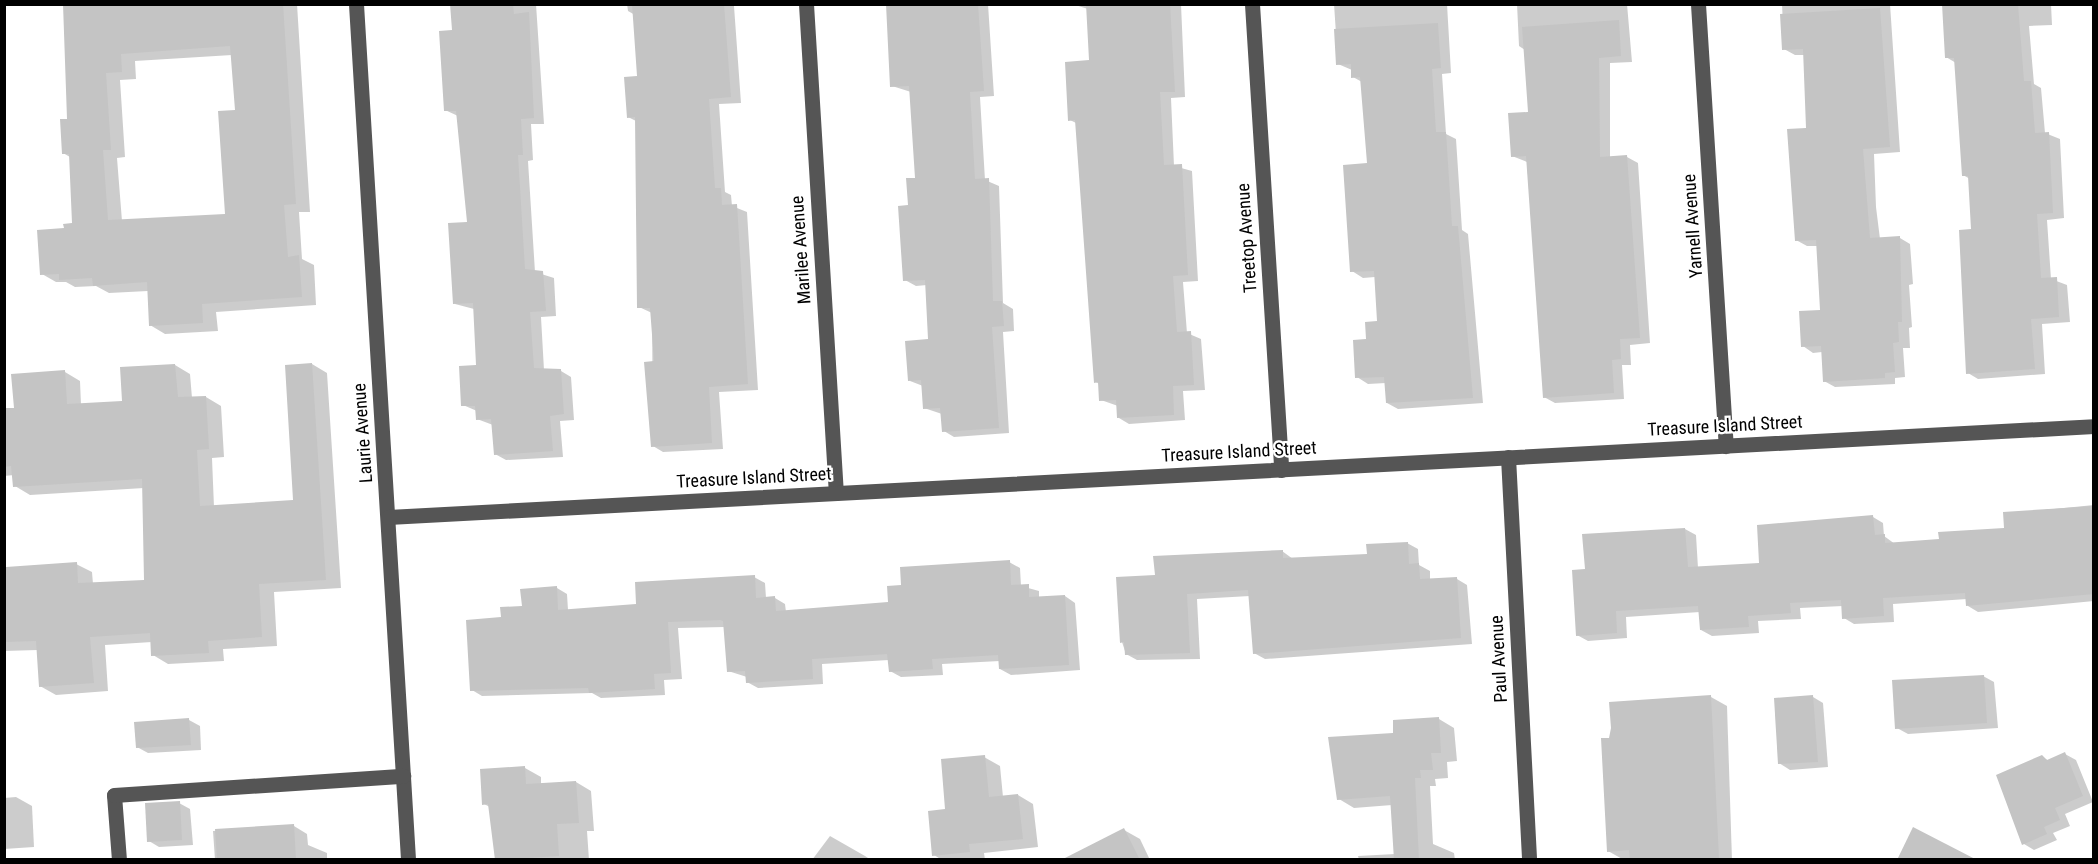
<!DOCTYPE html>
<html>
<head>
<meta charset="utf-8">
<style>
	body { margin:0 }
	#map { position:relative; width:2098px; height:864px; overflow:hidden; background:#fff; font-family:"Roboto Condensed",sans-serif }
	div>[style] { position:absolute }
	.shadow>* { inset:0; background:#0003 }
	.building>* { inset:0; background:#c4c4c4 }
	.minor>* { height:15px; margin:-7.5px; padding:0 7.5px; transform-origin:7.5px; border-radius:7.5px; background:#555 }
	span { translate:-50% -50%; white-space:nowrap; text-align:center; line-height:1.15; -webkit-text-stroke:4.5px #fff; paint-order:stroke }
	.street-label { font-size:18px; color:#000 }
	.frame { position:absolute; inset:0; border:6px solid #000; pointer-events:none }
</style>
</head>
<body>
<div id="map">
	<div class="shadow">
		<div style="clip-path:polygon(evenodd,64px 4px,297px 4px,310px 212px,299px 212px,302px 259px,314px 265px,316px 305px,216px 312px,218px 331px,165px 334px,150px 325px,148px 291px,109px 293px,96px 286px,75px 287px,66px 282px,56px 282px,42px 274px,66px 229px,74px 224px,70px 157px,63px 153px,69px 120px,64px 4px,232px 55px,236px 111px,227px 216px,122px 221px,117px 158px,125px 157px,120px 80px,136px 79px,135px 61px,232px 55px)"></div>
		<div style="clip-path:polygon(451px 4px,536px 4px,544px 124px,531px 124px,533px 160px,528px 161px,535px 272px,554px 278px,556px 316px,541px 317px,544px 370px,561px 371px,571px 377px,574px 420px,560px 421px,563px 457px,506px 460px,495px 454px,493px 425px,477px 419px,477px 411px,463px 405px,478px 366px,474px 309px,455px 304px,469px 224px,458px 116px,445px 110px,453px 32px)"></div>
		<div style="clip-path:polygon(627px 4px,734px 6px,741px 103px,719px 104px,725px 192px,731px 195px,732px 206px,747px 212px,758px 390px,719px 392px,723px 449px,663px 452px,653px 446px,652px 313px,639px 307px,636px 121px,628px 117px,639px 78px,635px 15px,628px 11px)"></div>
		<div style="clip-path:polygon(904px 4px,988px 4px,994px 96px,980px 97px,985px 180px,999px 186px,1003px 303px,1013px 309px,1014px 331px,1003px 332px,1009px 433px,954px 437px,944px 431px,942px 414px,924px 408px,923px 386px,910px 381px,930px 341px,927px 285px,916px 286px,905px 280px,917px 179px,911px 92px,892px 86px)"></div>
		<div style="clip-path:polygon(1072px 4px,1181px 4px,1185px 97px,1171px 98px,1174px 166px,1192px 171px,1198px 281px,1183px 282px,1187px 333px,1201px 339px,1205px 390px,1183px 391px,1185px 420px,1129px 424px,1119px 418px,1118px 406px,1101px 400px,1100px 384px,1095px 382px,1076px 123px,1070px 120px,1091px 61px,1088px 9px)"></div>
		<div style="clip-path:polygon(1334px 4px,1447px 4px,1451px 73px,1442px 74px,1446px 134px,1456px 139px,1462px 230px,1468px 234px,1483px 403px,1398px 409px,1387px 403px,1386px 383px,1368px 384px,1357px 377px,1367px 341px,1378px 322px,1375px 277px,1363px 278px,1352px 271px,1369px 165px,1362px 82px,1353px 77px,1352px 70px,1338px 64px)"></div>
		<div style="clip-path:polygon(1517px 4px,1627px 4px,1632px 62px,1610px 63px,1610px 158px,1627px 157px,1638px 163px,1650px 343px,1630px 345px,1631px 365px,1622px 365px,1624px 399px,1555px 403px,1544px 397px,1527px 162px,1512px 156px,1529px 113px,1525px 50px,1519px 46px)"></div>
		<div style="clip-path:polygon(1782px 4px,1890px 4px,1900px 152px,1874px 154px,1876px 207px,1880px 239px,1900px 238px,1910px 244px,1913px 284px,1909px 285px,1912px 327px,1909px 328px,1910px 348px,1903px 348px,1905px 377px,1895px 378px,1895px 384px,1835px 387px,1824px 381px,1822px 352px,1813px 353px,1803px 346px,1821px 311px,1818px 246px,1807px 246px,1796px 240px,1807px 130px,1805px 55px,1795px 55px,1784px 49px)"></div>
		<div style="clip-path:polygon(1943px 4px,2051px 4px,2052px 25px,2029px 26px,2034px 84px,2041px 88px,2045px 133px,2060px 139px,2064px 218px,2047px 220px,2051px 279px,2067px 285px,2070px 322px,2042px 324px,2045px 374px,1978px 379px,1968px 373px,1973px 231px,1970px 179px,1963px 175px,1956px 63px,1946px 57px)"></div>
		<div style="clip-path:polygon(312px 364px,327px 373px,341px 588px,274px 592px,277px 646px,223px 649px,224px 661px,168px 664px,153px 655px,152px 642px,105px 645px,108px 691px,56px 695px,40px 686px,38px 650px,4px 651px,4px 568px,76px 564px,92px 572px,93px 584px,146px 581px,144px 488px,30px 495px,15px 486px,14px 475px,4px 476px,4px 410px,15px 409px,65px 372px,80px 381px,81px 405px,123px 402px,175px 365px,190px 374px,192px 398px,206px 397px,221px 406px,224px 457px,212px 458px,214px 507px,295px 501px)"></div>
		<div style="clip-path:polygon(2094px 505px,2094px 601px,1978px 612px,1968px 606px,1967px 599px,1893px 604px,1894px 622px,1854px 624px,1844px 618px,1843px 606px,1800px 608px,1801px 619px,1758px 621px,1759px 633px,1712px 636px,1701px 630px,1700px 612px,1626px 617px,1627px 638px,1588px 641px,1577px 635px,1586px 570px,1685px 529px,1696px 535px,1698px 568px,1760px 564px,1873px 517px,1883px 523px,1884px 536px,1895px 544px,1940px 541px,2006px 529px,2004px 514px)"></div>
		<div style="clip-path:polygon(1407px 543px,1418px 549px,1419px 565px,1430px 571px,1430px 580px,1457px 579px,1467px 585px,1472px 644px,1265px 659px,1254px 653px,1250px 596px,1197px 599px,1200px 659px,1137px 660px,1126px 654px,1122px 642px,1156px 576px,1282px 551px,1293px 559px,1369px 555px)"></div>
		<div style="clip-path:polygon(1009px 562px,1020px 568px,1021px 586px,1039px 591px,1039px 598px,1065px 596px,1075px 603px,1080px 670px,1011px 675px,1000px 669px,1000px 661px,942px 664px,943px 675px,901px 677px,890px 671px,889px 660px,822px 664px,823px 684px,758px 688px,747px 682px,747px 677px,728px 671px,725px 627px,678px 628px,682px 679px,664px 680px,665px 695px,601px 698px,592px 693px,482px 696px,472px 690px,502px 619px,557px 588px,567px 594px,568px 610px,638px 606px,754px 577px,765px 583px,766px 598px,775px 598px,785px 604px,786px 612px,890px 603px,903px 587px)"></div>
		<div style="clip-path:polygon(1983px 676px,1994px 682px,1998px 728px,1908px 734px,1897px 728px)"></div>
		<div style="clip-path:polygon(1711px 697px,1727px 706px,1732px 860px,1624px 860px,1608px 851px,1610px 739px)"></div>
		<div style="clip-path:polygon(1813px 697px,1823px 703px,1828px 767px,1790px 770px,1779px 763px)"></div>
		<div style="clip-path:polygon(1439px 719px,1454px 728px,1457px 761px,1447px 762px,1448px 778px,1435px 779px,1436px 786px,1430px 786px,1433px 844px,1454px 853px,1455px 860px,1359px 860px,1358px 856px,1395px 854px,1392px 805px,1354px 808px,1339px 799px,1395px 734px)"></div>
		<div style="clip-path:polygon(189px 720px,200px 726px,201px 750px,148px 753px,137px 747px)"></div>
		<div style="clip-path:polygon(2065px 754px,2076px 760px,2093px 802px,2065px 814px,2070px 826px,2053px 833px,2057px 840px,2034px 850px,2024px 844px,2042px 757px,2049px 761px)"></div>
		<div style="clip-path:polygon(984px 757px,1000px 766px,1003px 797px,1018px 795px,1033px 804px,1038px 847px,984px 853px,985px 860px,942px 860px,934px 855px,947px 811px)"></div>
		<div style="clip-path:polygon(525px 768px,541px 777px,541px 785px,576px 782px,591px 791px,594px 831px,587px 831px,589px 860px,497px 860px,490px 807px,484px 804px,481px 770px)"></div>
		<div style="clip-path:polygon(16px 797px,32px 806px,34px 847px,4px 849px,4px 798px)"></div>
		<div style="clip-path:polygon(179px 803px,190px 809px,193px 845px,159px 847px,149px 841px)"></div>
		<div style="clip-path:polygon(294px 826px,307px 834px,308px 845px,327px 853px,327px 860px,215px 860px,213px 831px)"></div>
		<div style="clip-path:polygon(1124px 830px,1140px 839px,1150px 860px,1081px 860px)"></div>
		<div style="clip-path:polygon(830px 836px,865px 856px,871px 860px,812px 860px)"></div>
	</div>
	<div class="building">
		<div style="clip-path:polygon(evenodd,63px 4px,283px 4px,296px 204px,284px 205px,288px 257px,299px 255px,302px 297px,202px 304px,203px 323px,149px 326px,147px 282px,93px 286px,92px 278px,59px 280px,59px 274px,40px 275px,37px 230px,64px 228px,63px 224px,72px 223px,69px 154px,62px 154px,60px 119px,67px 119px,63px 4px,230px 46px,235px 110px,218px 111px,225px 214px,108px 220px,103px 150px,111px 150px,106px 73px,122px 72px,121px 54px,230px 46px)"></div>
		<div style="clip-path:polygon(450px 4px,513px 4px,514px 14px,529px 12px,534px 118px,521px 119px,523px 155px,518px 155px,525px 269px,543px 271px,546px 311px,530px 312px,534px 368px,561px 369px,564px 414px,550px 416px,553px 451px,494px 455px,491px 419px,476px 420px,475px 406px,461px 406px,459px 366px,476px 365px,473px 303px,453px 304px,448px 223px,467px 222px,456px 111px,444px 111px,439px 31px,452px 30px)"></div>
		<div style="clip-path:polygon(632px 4px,724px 4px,731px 97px,709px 99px,715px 188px,721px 188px,722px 205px,737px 204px,748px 384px,709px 387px,712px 443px,651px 447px,644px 362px,654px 361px,650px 308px,637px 308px,635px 117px,627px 118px,624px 77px,637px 76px)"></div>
		<div style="clip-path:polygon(886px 4px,978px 4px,984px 91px,970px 92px,975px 179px,989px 178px,993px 301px,1002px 301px,1004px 326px,992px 327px,999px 428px,942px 432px,940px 408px,923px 409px,921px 380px,908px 381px,905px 341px,928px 339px,925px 280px,903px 281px,898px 206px,908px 205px,906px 178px,915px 178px,909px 86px,890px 87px)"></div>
		<div style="clip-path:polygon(1086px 4px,1170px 4px,1175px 92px,1160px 92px,1164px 165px,1182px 164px,1188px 275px,1173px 276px,1177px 332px,1191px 331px,1194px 385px,1173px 386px,1174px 415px,1117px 418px,1116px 400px,1099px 401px,1098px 382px,1094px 383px,1075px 120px,1068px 121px,1065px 62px,1089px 60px)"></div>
		<div style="clip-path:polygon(1942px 4px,2018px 4px,2024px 81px,2031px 81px,2035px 133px,2049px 132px,2053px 213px,2037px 214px,2041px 278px,2057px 277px,2059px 317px,2031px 319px,2035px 369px,1966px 374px,1959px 230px,1971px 229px,1968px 176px,1962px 176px,1954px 58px,1945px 58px)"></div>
		<div style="clip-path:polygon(1880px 8px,1890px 147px,1863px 149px,1870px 238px,1900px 236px,1902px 322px,1898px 322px,1899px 342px,1893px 343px,1895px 372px,1885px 373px,1885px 378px,1823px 382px,1821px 346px,1801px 347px,1799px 311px,1820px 310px,1816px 240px,1795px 241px,1787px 129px,1806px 128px,1803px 49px,1782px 50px,1780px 14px)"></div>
		<div style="clip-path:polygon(1619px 20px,1621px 56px,1599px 58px,1600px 157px,1627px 155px,1640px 338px,1620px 339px,1621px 359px,1612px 360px,1614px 393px,1543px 398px,1526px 156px,1511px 157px,1508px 113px,1528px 112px,1522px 27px)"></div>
		<div style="clip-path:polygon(1438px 23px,1441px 68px,1432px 69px,1436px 132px,1446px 132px,1452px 226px,1458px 226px,1473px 398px,1386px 403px,1384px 377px,1355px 378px,1353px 340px,1366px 339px,1365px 322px,1377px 321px,1374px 271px,1350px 272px,1343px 165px,1367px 163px,1360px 77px,1351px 78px,1351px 64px,1336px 65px,1334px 29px)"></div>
		<div style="clip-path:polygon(312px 363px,326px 580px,259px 584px,262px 637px,208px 641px,209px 653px,151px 656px,150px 633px,90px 637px,94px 683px,39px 687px,36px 641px,4px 642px,6px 567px,77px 562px,78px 583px,144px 580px,142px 479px,13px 487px,11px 466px,4px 467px,4px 408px,14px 408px,11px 374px,65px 370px,67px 404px,122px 401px,120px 367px,175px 364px,178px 397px,206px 396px,209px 449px,197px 450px,200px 506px,293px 500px,285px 365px)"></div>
		<div style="clip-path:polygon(2094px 506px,2094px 594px,1966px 606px,1965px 593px,1883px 598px,1884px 616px,1842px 619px,1841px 600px,1790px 603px,1791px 613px,1748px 616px,1749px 627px,1700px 630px,1698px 606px,1616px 611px,1617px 633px,1576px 636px,1572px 570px,1585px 569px,1582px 534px,1685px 528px,1688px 567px,1759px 563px,1757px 525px,1873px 515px,1875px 535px,1885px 534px,1885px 543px,1939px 539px,1938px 532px,2004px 528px,2003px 512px)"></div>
		<div style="clip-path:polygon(1408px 542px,1409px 564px,1419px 563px,1420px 579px,1457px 577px,1461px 638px,1253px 654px,1248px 590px,1187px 594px,1190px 653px,1125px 655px,1124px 642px,1120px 643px,1116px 577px,1155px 575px,1153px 556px,1283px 550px,1283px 558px,1367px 554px,1366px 544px)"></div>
		<div style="clip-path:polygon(1010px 560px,1011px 585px,1029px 584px,1029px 597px,1065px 595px,1069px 665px,999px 669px,998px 655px,932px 659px,933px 669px,889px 672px,887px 654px,812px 659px,813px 679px,746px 683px,745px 671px,727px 672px,723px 621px,720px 620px,668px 622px,671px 673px,654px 674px,655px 689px,589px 693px,588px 688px,470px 691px,466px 620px,501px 617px,500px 607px,522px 606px,520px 589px,557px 586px,558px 610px,636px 604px,635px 582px,755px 575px,756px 598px,775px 596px,776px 611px,888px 602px,887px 586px,901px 585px,900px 567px)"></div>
		<div style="clip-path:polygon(1984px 675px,1987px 723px,1895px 729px,1892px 680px)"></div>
		<div style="clip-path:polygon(1711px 695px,1719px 858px,1630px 860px,1629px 850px,1607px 852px,1601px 738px,1609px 738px,1611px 728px,1609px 702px)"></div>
		<div style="clip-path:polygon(1813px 695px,1818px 762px,1778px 764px,1774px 698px)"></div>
		<div style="clip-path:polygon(1439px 717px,1441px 753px,1431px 753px,1433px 770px,1420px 770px,1421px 778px,1415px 778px,1419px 860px,1394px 860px,1390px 796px,1337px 800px,1328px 737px,1393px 733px,1393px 720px)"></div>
		<div style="clip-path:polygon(189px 718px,191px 745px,136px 748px,134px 722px)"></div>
		<div style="clip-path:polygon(2065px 752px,2083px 796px,2055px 808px,2060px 820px,2044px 827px,2047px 834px,2022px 845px,1996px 775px,2042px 755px,2047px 760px)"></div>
		<div style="clip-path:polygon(985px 755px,989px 797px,1018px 794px,1023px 839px,969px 844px,970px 852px,932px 856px,928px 811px,945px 809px,941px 759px)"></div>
		<div style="clip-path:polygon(525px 766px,526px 784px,576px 781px,579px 823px,557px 824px,559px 856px,495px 860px,488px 804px,482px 805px,480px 769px)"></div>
		<div style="clip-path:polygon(180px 801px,182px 840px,147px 842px,145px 803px)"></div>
		<div style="clip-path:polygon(294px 824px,296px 860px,217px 860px,215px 829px)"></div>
		<div style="clip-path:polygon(1913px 827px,1977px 860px,1897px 860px)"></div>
		<div style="clip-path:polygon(1124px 828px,1140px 860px,1061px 860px)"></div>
	</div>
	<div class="minor">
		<div style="left:356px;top:4px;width:858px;rotate:86.52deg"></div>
		<div style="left:806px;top:4px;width:490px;rotate:86.5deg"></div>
		<div style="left:1252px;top:4px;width:467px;rotate:86.4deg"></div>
		<div style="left:1698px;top:4px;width:443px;rotate:86.4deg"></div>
		<div style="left:1508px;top:457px;width:404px;rotate:87deg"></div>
		<div style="left:388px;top:517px;width:1708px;rotate:-3.05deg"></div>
		<div style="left:119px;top:860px;width:65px;rotate:-94.4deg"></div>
		<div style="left:114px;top:795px;width:290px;rotate:-3.8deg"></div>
	</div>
	<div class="street-label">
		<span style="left:1693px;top:226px;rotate:-94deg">Yarnell Avenue</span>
		<span style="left:1247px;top:238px;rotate:-94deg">Treetop Avenue</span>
		<span style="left:801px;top:250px;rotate:-94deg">Marilee Avenue</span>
		<span style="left:1725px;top:426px;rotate:-3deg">Treasure Island Street</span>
		<span style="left:363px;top:433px;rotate:-94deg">Laurie Avenue</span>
		<span style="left:1239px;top:452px;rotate:-3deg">Treasure Island Street</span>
		<span style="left:754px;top:478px;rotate:-3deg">Treasure Island Street</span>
		<span style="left:1499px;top:659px;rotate:-93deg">Paul Avenue</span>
	</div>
	<div class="frame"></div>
</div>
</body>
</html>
